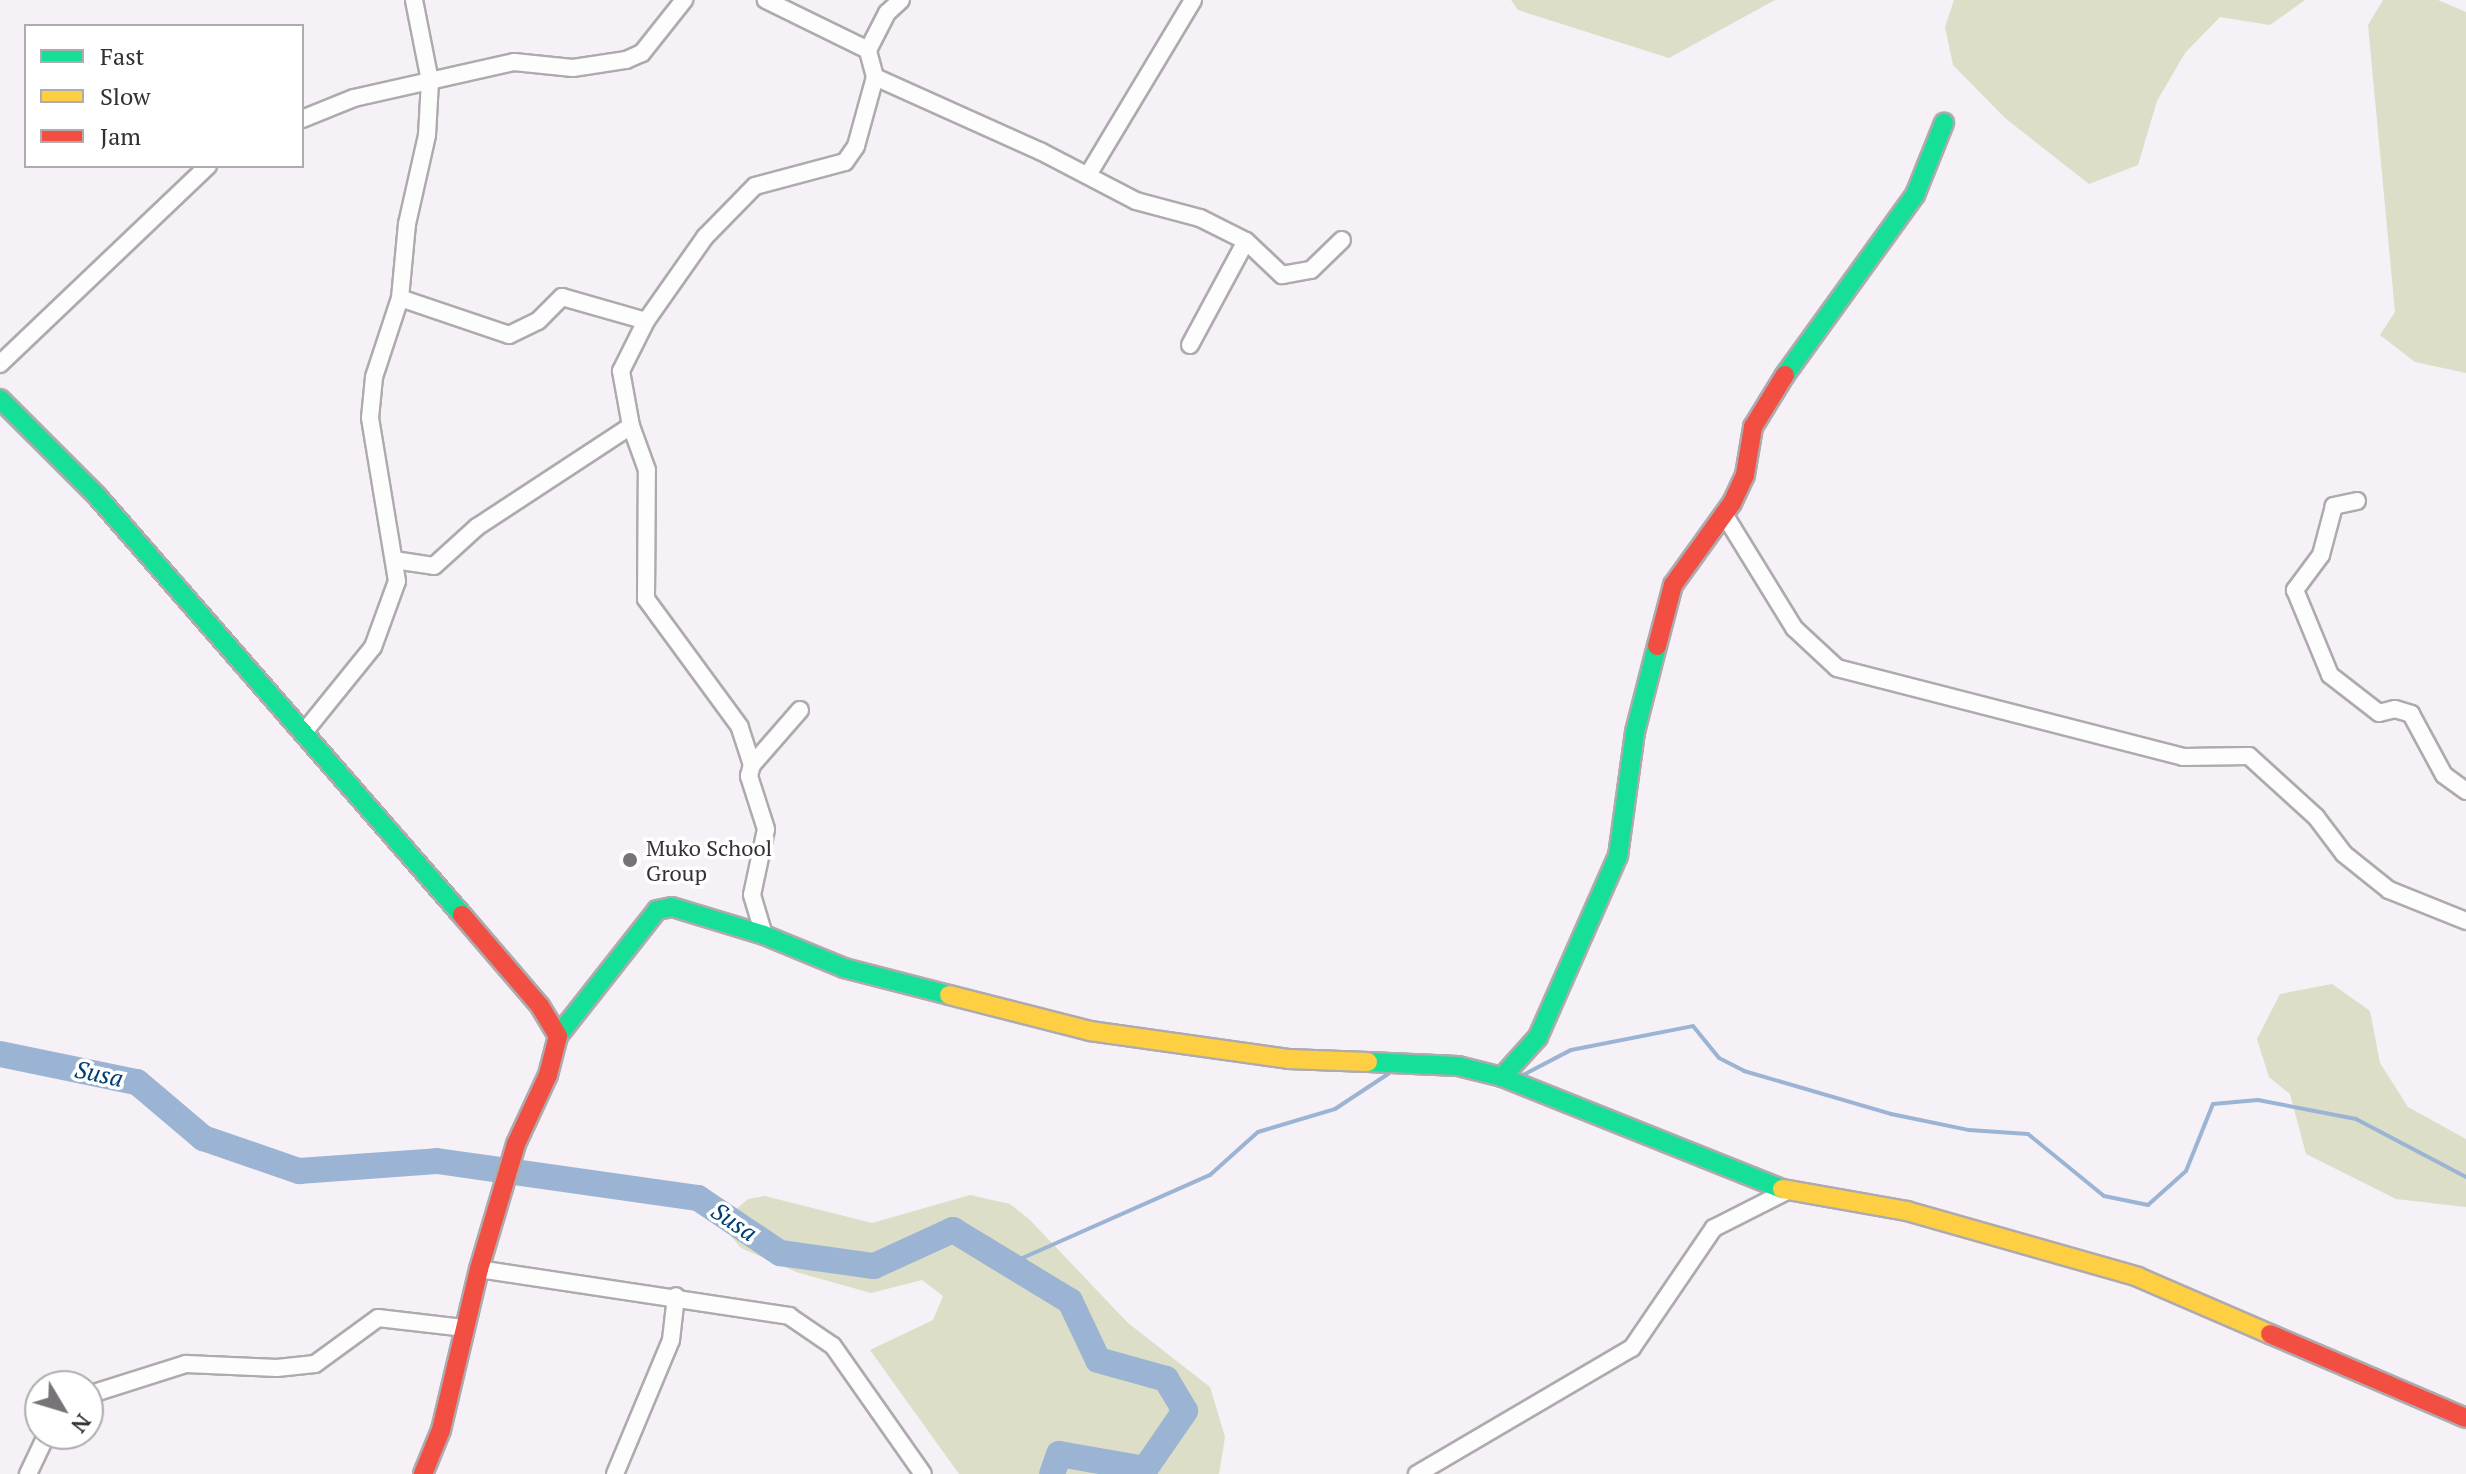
<!DOCTYPE html>
<html>
<head>
<meta charset="utf-8">
<style>
	body { margin:0 }
	#map { position:relative; width:2466px; height:1474px; overflow:hidden; background:#f6f0f7; font-family:"PT Serif",serif }
	div>[style] { position:absolute }
	.green>* { inset:0; background:#dcdec7 }
	.stream>* { height:4px; margin:-2px; padding:0 2px; transform-origin:2px; border-radius:2px; background:#9bb4d3 }
	.river>* { height:26px; margin:-13px; padding:0 13px; transform-origin:13px; border-radius:13px; background:#9bb4d3 }
	.roads { filter:drop-shadow(2px 0 #aeaaae) drop-shadow(-2px 0 #aeaaae) drop-shadow(0 2px #aeaaae) drop-shadow(0 -2px #aeaaae) }
	.street>* { height:16px; margin:-8px; padding:0 8px; transform-origin:8px; border-radius:8px; background:#fefdfe }
	.fast>* { height:18px; margin:-9px; padding:0 9px; transform-origin:9px; border-radius:9px; background:#16e098 }
	.slow>* { height:18px; margin:-9px; padding:0 9px; transform-origin:9px; border-radius:9px; background:#ffcf43 }
	.jam>* { height:18px; margin:-9px; padding:0 9px; transform-origin:9px; border-radius:9px; background:#f24e42 }
	.dots>* { width:22px; height:22px; translate:-50% -50%; box-sizing:border-box; border:4px solid #fff; border-radius:50% }
	span { translate:-50% -50%; white-space:nowrap; text-align:center; line-height:1.15; -webkit-text-stroke:7px #fff; paint-order:stroke }
	.poi-label { font-size:22px; color:#342f34 }
	.left { translate:0 -50%; text-align:left }
	.water-label { font-size:24px; color:#003e71; font-style:italic }
	.legend { position:absolute; left:24px; top:24px; width:280px; height:144px; box-sizing:border-box; background:#fff; border:2px solid #aeacae; margin:0; padding:10px 14px; list-style:none; font-size:24px; color:#342f34 }
	.legend li { display:flex; align-items:center; gap:16px; height:40px }
	.legend b { width:40px; border:2px solid #aeacae }
	.north { position:absolute; left:24px; top:1370px; width:80px; height:80px; box-sizing:border-box; background:#fff; border:2px solid #aeacae; border-radius:50%; rotate:128deg; font-size:22px; font-weight:700; line-height:32px; text-align:center; color:#342f34 }
	.north::after { content:''; display:block; margin:auto; width:28px; height:36px; background:#787378; clip-path:polygon(50% 0,100% 100%,50% 72%,0 100%) }
</style>
</head>
<body>
<div id="map">
	<div class="green">
		<div style="clip-path:polygon(1511px 0,1775px 0,1669px 58px,1518px 10px)"></div>
		<div style="clip-path:polygon(1954px 0,2305px 0,2270px 25px,2220px 17px,2185px 53px,2157px 101px,2138px 165px,2089px 184px,2005px 118px,1953px 65px,1945px 27px)"></div>
		<div style="clip-path:polygon(2383px 0,2438px 0,2466px 12px,2466px 373px,2415px 362px,2380px 335px,2395px 312px,2368px 25px)"></div>
		<div style="clip-path:polygon(2332px 984px,2370px 1011px,2380px 1063px,2408px 1107px,2466px 1139px,2466px 1207px,2396px 1199px,2306px 1154px,2290px 1094px,2269px 1077px,2257px 1039px,2280px 994px)"></div>
		<div style="clip-path:polygon(970px 1195px,1010px 1204px,1029px 1219px,1128px 1323px,1210px 1387px,1225px 1437px,1219px 1474px,959px 1474px,870px 1350px,933px 1320px,943px 1296px,922px 1280px,871px 1293px,796px 1272px,741px 1248px,720px 1223px,748px 1199px,765px 1196px,872px 1223px)"></div>
	</div>
	<div class="stream">
		<div style="left:1521px;top:1076px;width:56px;rotate:-27.5deg"></div>
		<div style="left:1571px;top:1050px;width:124px;rotate:-11.1deg"></div>
		<div style="left:1693px;top:1026px;width:41px;rotate:50.9deg"></div>
		<div style="left:1719px;top:1058px;width:28px;rotate:27deg"></div>
		<div style="left:1744px;top:1071px;width:153px;rotate:16.3deg"></div>
		<div style="left:1891px;top:1114px;width:80px;rotate:11.6deg"></div>
		<div style="left:1969px;top:1130px;width:59px;rotate:3.9deg"></div>
		<div style="left:2028px;top:1134px;width:98px;rotate:39.2deg"></div>
		<div style="left:2104px;top:1196px;width:45px;rotate:11.6deg"></div>
		<div style="left:2148px;top:1205px;width:51px;rotate:-41.8deg"></div>
		<div style="left:2186px;top:1171px;width:72px;rotate:-68.1deg"></div>
		<div style="left:2213px;top:1104px;width:45px;rotate:-5.1deg"></div>
		<div style="left:2258px;top:1100px;width:100px;rotate:11deg"></div>
		<div style="left:2356px;top:1119px;width:124px;rotate:27.8deg"></div>
		<div style="left:1009px;top:1264px;width:220px;rotate:-23.9deg"></div>
		<div style="left:1210px;top:1175px;width:64px;rotate:-41.9deg"></div>
		<div style="left:1258px;top:1132px;width:80px;rotate:-16.6deg"></div>
		<div style="left:1335px;top:1109px;width:64px;rotate:-33.4deg"></div>
	</div>
	<div class="river">
		<div style="left:0;top:1054px;width:140px;rotate:11.6deg"></div>
		<div style="left:137px;top:1082px;width:87px;rotate:40.3deg"></div>
		<div style="left:203px;top:1138px;width:102px;rotate:19deg"></div>
		<div style="left:299px;top:1171px;width:138px;rotate:-4.1deg"></div>
		<div style="left:437px;top:1161px;width:264px;rotate:8.1deg"></div>
		<div style="left:698px;top:1198px;width:99px;rotate:33.9deg"></div>
		<div style="left:780px;top:1253px;width:95px;rotate:7.9deg"></div>
		<div style="left:874px;top:1266px;width:87px;rotate:-24.5deg"></div>
		<div style="left:953px;top:1230px;width:137px;rotate:31.3deg"></div>
		<div style="left:1070px;top:1301px;width:65px;rotate:64.6deg"></div>
		<div style="left:1098px;top:1360px;width:71px;rotate:15.6deg"></div>
		<div style="left:1166px;top:1379px;width:37px;rotate:59deg"></div>
		<div style="left:1185px;top:1411px;width:70px;rotate:124.6deg"></div>
		<div style="left:1145px;top:1469px;width:87px;rotate:-170.1deg"></div>
		<div style="left:1059px;top:1454px;width:21px;rotate:109deg"></div>
	</div>
	<div class="roads">
		<div class="street">
			<div style="left:868px;top:50px;width:42px;rotate:-62.8deg"></div>
			<div style="left:887px;top:13px;width:19px;rotate:-43deg"></div>
			<div style="left:875px;top:77px;width:181px;rotate:24.2deg"></div>
			<div style="left:1040px;top:151px;width:108px;rotate:27.5deg"></div>
			<div style="left:1136px;top:201px;width:66px;rotate:14.9deg"></div>
			<div style="left:1200px;top:218px;width:51px;rotate:26.6deg"></div>
			<div style="left:1246px;top:241px;width:50px;rotate:43.4deg"></div>
			<div style="left:1282px;top:275px;width:29px;rotate:-10deg"></div>
			<div style="left:1311px;top:270px;width:43px;rotate:-44.1deg"></div>
			<div style="left:302px;top:119px;width:56px;rotate:-22deg"></div>
			<div style="left:354px;top:98px;width:164px;rotate:-12.7deg"></div>
			<div style="left:514px;top:62px;width:59px;rotate:5.8deg"></div>
			<div style="left:573px;top:68px;width:54px;rotate:-8.6deg"></div>
			<div style="left:626px;top:60px;width:17px;rotate:-24deg"></div>
			<div style="left:642px;top:53px;width:68px;rotate:-51.6deg"></div>
			<div style="left:1088px;top:175px;width:204px;rotate:-59deg"></div>
			<div style="left:400px;top:298px;width:115px;rotate:18.7deg"></div>
			<div style="left:509px;top:335px;width:32px;rotate:-26deg"></div>
			<div style="left:538px;top:321px;width:34px;rotate:-45deg"></div>
			<div style="left:562px;top:297px;width:87px;rotate:15.9deg"></div>
			<div style="left:1190px;top:345px;width:118px;rotate:-61.7deg"></div>
			<div style="left:0;top:364px;width:287px;rotate:-43.6deg"></div>
			<div style="left:2357px;top:501px;width:24px;rotate:168deg"></div>
			<div style="left:2334px;top:506px;width:51px;rotate:104.9deg"></div>
			<div style="left:2321px;top:555px;width:44px;rotate:126.6deg"></div>
			<div style="left:2295px;top:590px;width:92px;rotate:67.6deg"></div>
			<div style="left:2330px;top:675px;width:62px;rotate:37.8deg"></div>
			<div style="left:2379px;top:713px;width:16px;rotate:-14deg"></div>
			<div style="left:2395px;top:709px;width:17px;rotate:17deg"></div>
			<div style="left:2411px;top:714px;width:69px;rotate:61.6deg"></div>
			<div style="left:2444px;top:775px;width:27px;rotate:36deg"></div>
			<div style="left:1724px;top:514px;width:134px;rotate:58.4deg"></div>
			<div style="left:1794px;top:628px;width:59px;rotate:42.9deg"></div>
			<div style="left:1837px;top:668px;width:357px;rotate:14.4deg"></div>
			<div style="left:2183px;top:757px;width:66px;rotate:-0.9deg"></div>
			<div style="left:2249px;top:756px;width:91px;rotate:42.3deg"></div>
			<div style="left:2316px;top:817px;width:46px;rotate:52.9deg"></div>
			<div style="left:2344px;top:854px;width:58px;rotate:38.7deg"></div>
			<div style="left:2389px;top:890px;width:83px;rotate:21.9deg"></div>
			<div style="left:394px;top:560px;width:40px;rotate:8.5deg"></div>
			<div style="left:434px;top:566px;width:58px;rotate:-42.2deg"></div>
			<div style="left:477px;top:527px;width:184px;rotate:-33.3deg"></div>
			<div style="left:305px;top:731px;width:108px;rotate:-51deg"></div>
			<div style="left:373px;top:647px;width:70px;rotate:-70deg"></div>
			<div style="left:397px;top:581px;width:165px;rotate:-99.4deg"></div>
			<div style="left:370px;top:418px;width:41px;rotate:-84.4deg"></div>
			<div style="left:374px;top:377px;width:83px;rotate:-71.8deg"></div>
			<div style="left:400px;top:298px;width:74px;rotate:-84.6deg"></div>
			<div style="left:407px;top:224px;width:91px;rotate:-77.3deg"></div>
			<div style="left:427px;top:135px;width:54px;rotate:-86.8deg"></div>
			<div style="left:430px;top:81px;width:83px;rotate:-101.2deg"></div>
			<div style="left:752px;top:765px;width:40px;rotate:-108deg"></div>
			<div style="left:740px;top:727px;width:159px;rotate:-126.3deg"></div>
			<div style="left:646px;top:599px;width:129px;rotate:-89.6deg"></div>
			<div style="left:647px;top:470px;width:47px;rotate:-110deg"></div>
			<div style="left:631px;top:426px;width:56px;rotate:-100.3deg"></div>
			<div style="left:621px;top:371px;width:56px;rotate:-63.4deg"></div>
			<div style="left:646px;top:321px;width:103px;rotate:-54.9deg"></div>
			<div style="left:705px;top:237px;width:71px;rotate:-45.6deg"></div>
			<div style="left:755px;top:186px;width:93px;rotate:-14.9deg"></div>
			<div style="left:845px;top:162px;width:19px;rotate:-55deg"></div>
			<div style="left:856px;top:146px;width:72px;rotate:-74.6deg"></div>
			<div style="left:875px;top:77px;width:28px;rotate:-105deg"></div>
			<div style="left:868px;top:50px;width:114px;rotate:-153.9deg"></div>
			<div style="left:764px;top:935px;width:42px;rotate:-106.7deg"></div>
			<div style="left:752px;top:895px;width:67px;rotate:-78deg"></div>
			<div style="left:766px;top:829px;width:56px;rotate:-107.8deg"></div>
			<div style="left:749px;top:776px;width:11px;rotate:-75deg"></div>
			<div style="left:752px;top:765px;width:73px;rotate:-48.9deg"></div>
			<div style="left:479px;top:1269px;width:314px;rotate:8.6deg"></div>
			<div style="left:789px;top:1316px;width:53px;rotate:34.3deg"></div>
			<div style="left:833px;top:1346px;width:156px;rotate:54.9deg"></div>
			<div style="left:88px;top:1395px;width:103px;rotate:-17.6deg"></div>
			<div style="left:186px;top:1364px;width:91px;rotate:2.5deg"></div>
			<div style="left:277px;top:1368px;width:38px;rotate:-6deg"></div>
			<div style="left:315px;top:1364px;width:78px;rotate:-36.1deg"></div>
			<div style="left:378px;top:1318px;width:88px;rotate:6.6deg"></div>
			<div style="left:28px;top:1474px;width:44px;rotate:-64.6deg"></div>
			<div style="left:615px;top:1474px;width:145px;rotate:-67.3deg"></div>
			<div style="left:671px;top:1340px;width:44px;rotate:-83.5deg"></div>
			<div style="left:1417px;top:1474px;width:249px;rotate:-30.4deg"></div>
			<div style="left:1632px;top:1348px;width:145px;rotate:-55.7deg"></div>
			<div style="left:1714px;top:1228px;width:82px;rotate:-26.9deg"></div>
		</div>
		<div class="fast">
			<div style="left:1785px;top:375px;width:222px;rotate:-54.2deg"></div>
			<div style="left:1915px;top:195px;width:78px;rotate:-68.1deg"></div>
			<div style="left:0;top:399px;width:137px;rotate:45deg"></div>
			<div style="left:97px;top:496px;width:556px;rotate:48.94deg"></div>
			<div style="left:558px;top:1036px;width:160px;rotate:-51.8deg"></div>
			<div style="left:657px;top:910px;width:15px;rotate:-11deg"></div>
			<div style="left:672px;top:907px;width:96px;rotate:16.9deg"></div>
			<div style="left:764px;top:935px;width:87px;rotate:22.4deg"></div>
			<div style="left:844px;top:968px;width:108px;rotate:14.4deg"></div>
			<div style="left:1368px;top:1062px;width:90px;rotate:2.5deg"></div>
			<div style="left:1458px;top:1066px;width:45px;rotate:14deg"></div>
			<div style="left:1502px;top:1077px;width:302px;rotate:21.8deg"></div>
			<div style="left:1502px;top:1077px;width:54px;rotate:-48deg"></div>
			<div style="left:1538px;top:1037px;width:198px;rotate:-66.2deg"></div>
			<div style="left:1618px;top:856px;width:125px;rotate:-82.2deg"></div>
			<div style="left:1635px;top:732px;width:89px;rotate:-75.7deg"></div>
		</div>
		<div class="slow">
			<div style="left:949px;top:995px;width:146px;rotate:14.3deg"></div>
			<div style="left:1090px;top:1031px;width:200px;rotate:8deg"></div>
			<div style="left:1288px;top:1059px;width:80px;rotate:2.1deg"></div>
			<div style="left:1782px;top:1189px;width:127px;rotate:10deg"></div>
			<div style="left:1907px;top:1211px;width:240px;rotate:15.9deg"></div>
			<div style="left:2138px;top:1277px;width:144px;rotate:23.4deg"></div>
		</div>
		<div class="jam">
			<div style="left:1657px;top:646px;width:63px;rotate:-75.3deg"></div>
			<div style="left:1673px;top:585px;width:101px;rotate:-54.3deg"></div>
			<div style="left:1732px;top:503px;width:31px;rotate:-65deg"></div>
			<div style="left:1745px;top:475px;width:49px;rotate:-80.5deg"></div>
			<div style="left:1753px;top:427px;width:61px;rotate:-58.4deg"></div>
			<div style="left:2270px;top:1334px;width:213px;rotate:23.2deg"></div>
			<div style="left:423px;top:1474px;width:48px;rotate:-67.8deg"></div>
			<div style="left:441px;top:1430px;width:165px;rotate:-76.7deg"></div>
			<div style="left:479px;top:1269px;width:130px;rotate:-73.5deg"></div>
			<div style="left:516px;top:1144px;width:76px;rotate:-65.1deg"></div>
			<div style="left:548px;top:1075px;width:40px;rotate:-75.6deg"></div>
			<div style="left:558px;top:1036px;width:35px;rotate:-121deg"></div>
			<div style="left:540px;top:1006px;width:120px;rotate:-130.6deg"></div>
		</div>
	</div>
	<div class="dots">
		<div style="left:630px;top:860px;background:#787378"></div>
	</div>
	<div class="poi-label">
		<span class="left" style="left:646px;top:860px">Muko School<br>Group</span>
	</div>
	<div class="water-label">
		<span style="left:99px;top:1074px;rotate:12deg">Susa</span>
		<span style="left:734px;top:1222px;rotate:34deg">Susa</span>
	</div>
	<ul class="legend">
	<li><b style="height:10px;background:#16e098"></b>Fast</li>
	<li><b style="height:10px;background:#ffcf43"></b>Slow</li>
	<li><b style="height:10px;background:#f24e42"></b>Jam</li>
	</ul>
	<div class="north">N</div>
</div>
</body>
</html>
